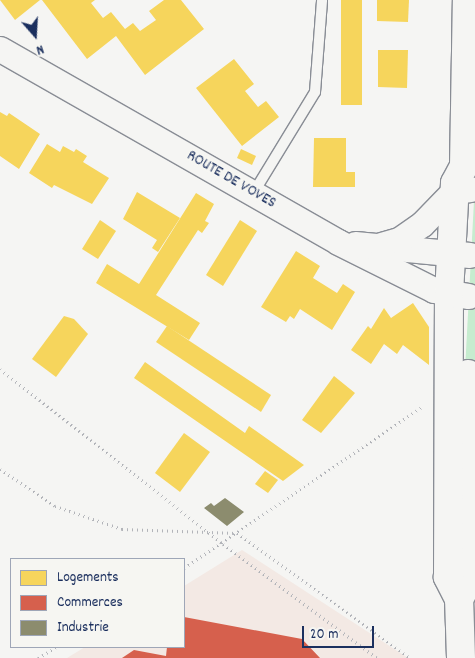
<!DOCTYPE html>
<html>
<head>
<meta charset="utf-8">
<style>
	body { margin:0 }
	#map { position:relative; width:475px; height:658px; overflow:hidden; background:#f5f5f3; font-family:Dekko,sans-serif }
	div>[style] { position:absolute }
	.built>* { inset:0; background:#f3e9e4 }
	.green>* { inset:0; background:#c6eccf }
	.homes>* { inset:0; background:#f6d55c }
	.shops>* { inset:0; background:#d6604d }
	.industry>* { inset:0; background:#8c8c6e }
	.path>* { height:3px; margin-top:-1.5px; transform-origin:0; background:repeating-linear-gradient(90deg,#b2b4b9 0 1px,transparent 0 5px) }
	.roads { filter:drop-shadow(1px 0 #898d95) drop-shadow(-1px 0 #898d95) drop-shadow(0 1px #898d95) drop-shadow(0 -1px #898d95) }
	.service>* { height:10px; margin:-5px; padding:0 5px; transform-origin:5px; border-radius:5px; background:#f5f5f3 }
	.tertiary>* { height:25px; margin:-12.5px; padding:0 12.5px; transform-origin:12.5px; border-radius:12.5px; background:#f5f5f3 }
	.secondary>* { height:28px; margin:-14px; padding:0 14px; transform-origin:14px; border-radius:14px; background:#f5f5f3 }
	span { translate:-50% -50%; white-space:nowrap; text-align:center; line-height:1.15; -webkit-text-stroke:5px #f6f6f2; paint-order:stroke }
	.street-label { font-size:16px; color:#1b2f5e }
	.legend { position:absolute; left:10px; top:558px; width:175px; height:90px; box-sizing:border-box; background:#f6f6f2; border:1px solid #9ea6b7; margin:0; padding:6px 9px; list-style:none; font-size:15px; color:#1b2f5e }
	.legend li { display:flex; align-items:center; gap:10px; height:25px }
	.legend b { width:25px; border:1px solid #9ea6b7 }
	.north { position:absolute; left:10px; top:10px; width:50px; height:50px; -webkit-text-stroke:4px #f6f6f2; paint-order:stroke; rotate:161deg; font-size:14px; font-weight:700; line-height:20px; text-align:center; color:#1b2f5e }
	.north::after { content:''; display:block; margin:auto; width:18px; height:22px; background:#1b2f5e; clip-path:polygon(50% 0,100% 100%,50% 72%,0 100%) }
	.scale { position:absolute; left:302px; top:626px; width:72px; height:22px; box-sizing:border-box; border:2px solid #1b2f5e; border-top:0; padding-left:6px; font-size:15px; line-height:18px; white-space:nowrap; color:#1b2f5e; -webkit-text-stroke:4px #f6f6f2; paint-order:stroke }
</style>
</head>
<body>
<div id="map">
	<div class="built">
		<div style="clip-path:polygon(242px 550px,408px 658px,67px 658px,85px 647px,184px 647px,184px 586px)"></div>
	</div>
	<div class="green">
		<div style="clip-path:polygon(475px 182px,475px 411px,463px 408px)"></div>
	</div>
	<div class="homes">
		<div style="clip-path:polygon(0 0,40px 0,15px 20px)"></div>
		<div style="clip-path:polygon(42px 0,95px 0,91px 3px,103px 18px,111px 12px,125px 29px,133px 23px,140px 31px,156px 20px,149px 11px,164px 0,181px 0,204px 29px,145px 75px,116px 36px,87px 59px)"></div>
		<div style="clip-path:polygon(341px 0,362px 0,362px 105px,341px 105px)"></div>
		<div style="clip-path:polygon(377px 0,409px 0,408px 22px,377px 21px)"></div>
		<div style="clip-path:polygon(378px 50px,408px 50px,407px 88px,378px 87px)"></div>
		<div style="clip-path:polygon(234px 59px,254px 84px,245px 91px,258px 107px,266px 101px,279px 117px,242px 146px,196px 88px)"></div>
		<div style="clip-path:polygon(0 112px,7px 116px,9px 113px,40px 134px,19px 169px,0 156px)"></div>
		<div style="clip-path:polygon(314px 138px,346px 138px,346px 172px,355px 172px,355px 187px,313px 187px)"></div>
		<div style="clip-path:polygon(47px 144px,60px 152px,63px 146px,74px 152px,76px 149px,87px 156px,83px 162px,109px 178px,92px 204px,54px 185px,52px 188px,29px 173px)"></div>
		<div style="clip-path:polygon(241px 149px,256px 156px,252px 165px,237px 158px)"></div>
		<div style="clip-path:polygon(137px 192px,180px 218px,158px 252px,152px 248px,157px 240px,123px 219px)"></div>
		<div style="clip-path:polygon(196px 193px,214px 204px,205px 221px,209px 223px,202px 233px,198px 230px,156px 295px,200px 323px,189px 340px,96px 283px,107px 264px,139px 284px)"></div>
		<div style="clip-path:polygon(100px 220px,116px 231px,98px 259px,82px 249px)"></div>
		<div style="clip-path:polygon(240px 220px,257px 231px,223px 286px,206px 275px)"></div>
		<div style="clip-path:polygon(296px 251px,320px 266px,313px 278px,337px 293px,343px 284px,355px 292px,332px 330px,300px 309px,294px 319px,290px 316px,286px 322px,261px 307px)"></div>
		<div style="clip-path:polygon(413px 303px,429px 327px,429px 365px,403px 345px,397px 354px,384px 344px,371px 364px,351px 350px,368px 326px,371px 329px,384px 308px,391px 318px)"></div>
		<div style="clip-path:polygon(64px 316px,74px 319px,88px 334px,56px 377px,32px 359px)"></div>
		<div style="clip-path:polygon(167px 326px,271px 395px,261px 412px,156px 342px)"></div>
		<div style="clip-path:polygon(145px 362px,245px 433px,249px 426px,304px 465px,283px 481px,134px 378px)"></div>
		<div style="clip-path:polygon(334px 376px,355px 393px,321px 433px,302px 420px)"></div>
		<div style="clip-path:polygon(184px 433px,210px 452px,180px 492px,155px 473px)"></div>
		<div style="clip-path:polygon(265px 471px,278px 480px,268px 493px,255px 484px)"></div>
	</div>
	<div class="shops">
		<div style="clip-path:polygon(184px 617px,302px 639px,320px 658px,122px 658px,134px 650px,166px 656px,167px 647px,184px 647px)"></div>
	</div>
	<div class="industry">
		<div style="clip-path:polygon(225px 498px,244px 512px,227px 526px,204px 508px,211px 503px,214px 506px)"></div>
	</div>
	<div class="path">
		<div style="left:0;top:369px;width:283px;rotate:38.1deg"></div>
		<div style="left:223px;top:544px;width:192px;rotate:36.5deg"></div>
		<div style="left:0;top:469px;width:66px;rotate:33.9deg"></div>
		<div style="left:55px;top:506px;width:71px;rotate:18.9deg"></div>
		<div style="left:122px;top:529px;width:115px;rotate:2deg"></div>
		<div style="left:237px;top:533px;width:213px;rotate:35.8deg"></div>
		<div style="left:184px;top:568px;width:289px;rotate:-34.1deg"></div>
		<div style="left:38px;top:658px;width:21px;rotate:-31deg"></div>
	</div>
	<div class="roads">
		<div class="service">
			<div style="left:254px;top:192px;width:117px;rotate:-58.6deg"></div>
			<div style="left:315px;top:92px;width:92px;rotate:-85.6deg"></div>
		</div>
		<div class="tertiary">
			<div style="left:0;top:49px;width:389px;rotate:29.7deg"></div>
			<div style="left:338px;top:242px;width:107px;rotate:26.6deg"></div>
			<div style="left:434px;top:290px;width:35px;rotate:10deg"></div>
			<div style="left:355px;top:244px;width:115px;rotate:5.5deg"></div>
			<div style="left:381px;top:245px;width:19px;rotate:-16deg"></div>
			<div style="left:399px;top:240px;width:28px;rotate:-35deg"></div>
			<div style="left:422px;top:224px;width:46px;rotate:-45.9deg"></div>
			<div style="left:454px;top:191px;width:16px;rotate:-7deg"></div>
		</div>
		<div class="secondary">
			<div style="left:459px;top:599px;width:26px;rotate:-61deg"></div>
			<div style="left:472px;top:576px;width:202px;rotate:-91.1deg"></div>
			<div style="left:461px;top:658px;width:59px;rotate:-91.9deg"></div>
			<div style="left:459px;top:599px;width:25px;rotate:-117deg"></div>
			<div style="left:448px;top:577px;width:283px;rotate:-89.8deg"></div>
			<div style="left:449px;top:294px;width:111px;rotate:-86.9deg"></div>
			<div style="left:455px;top:183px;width:19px;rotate:-62deg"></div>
			<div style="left:464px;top:166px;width:166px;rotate:-89deg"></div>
		</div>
	</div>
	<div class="street-label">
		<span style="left:231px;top:180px;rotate:30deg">ROUTE DE VOVES</span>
	</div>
	<ul class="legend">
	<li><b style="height:14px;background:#f6d55c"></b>Logements</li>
	<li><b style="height:14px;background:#d6604d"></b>Commerces</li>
	<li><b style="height:14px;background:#8c8c6e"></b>Industrie</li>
	</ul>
	<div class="north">N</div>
	<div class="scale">20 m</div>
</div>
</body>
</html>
